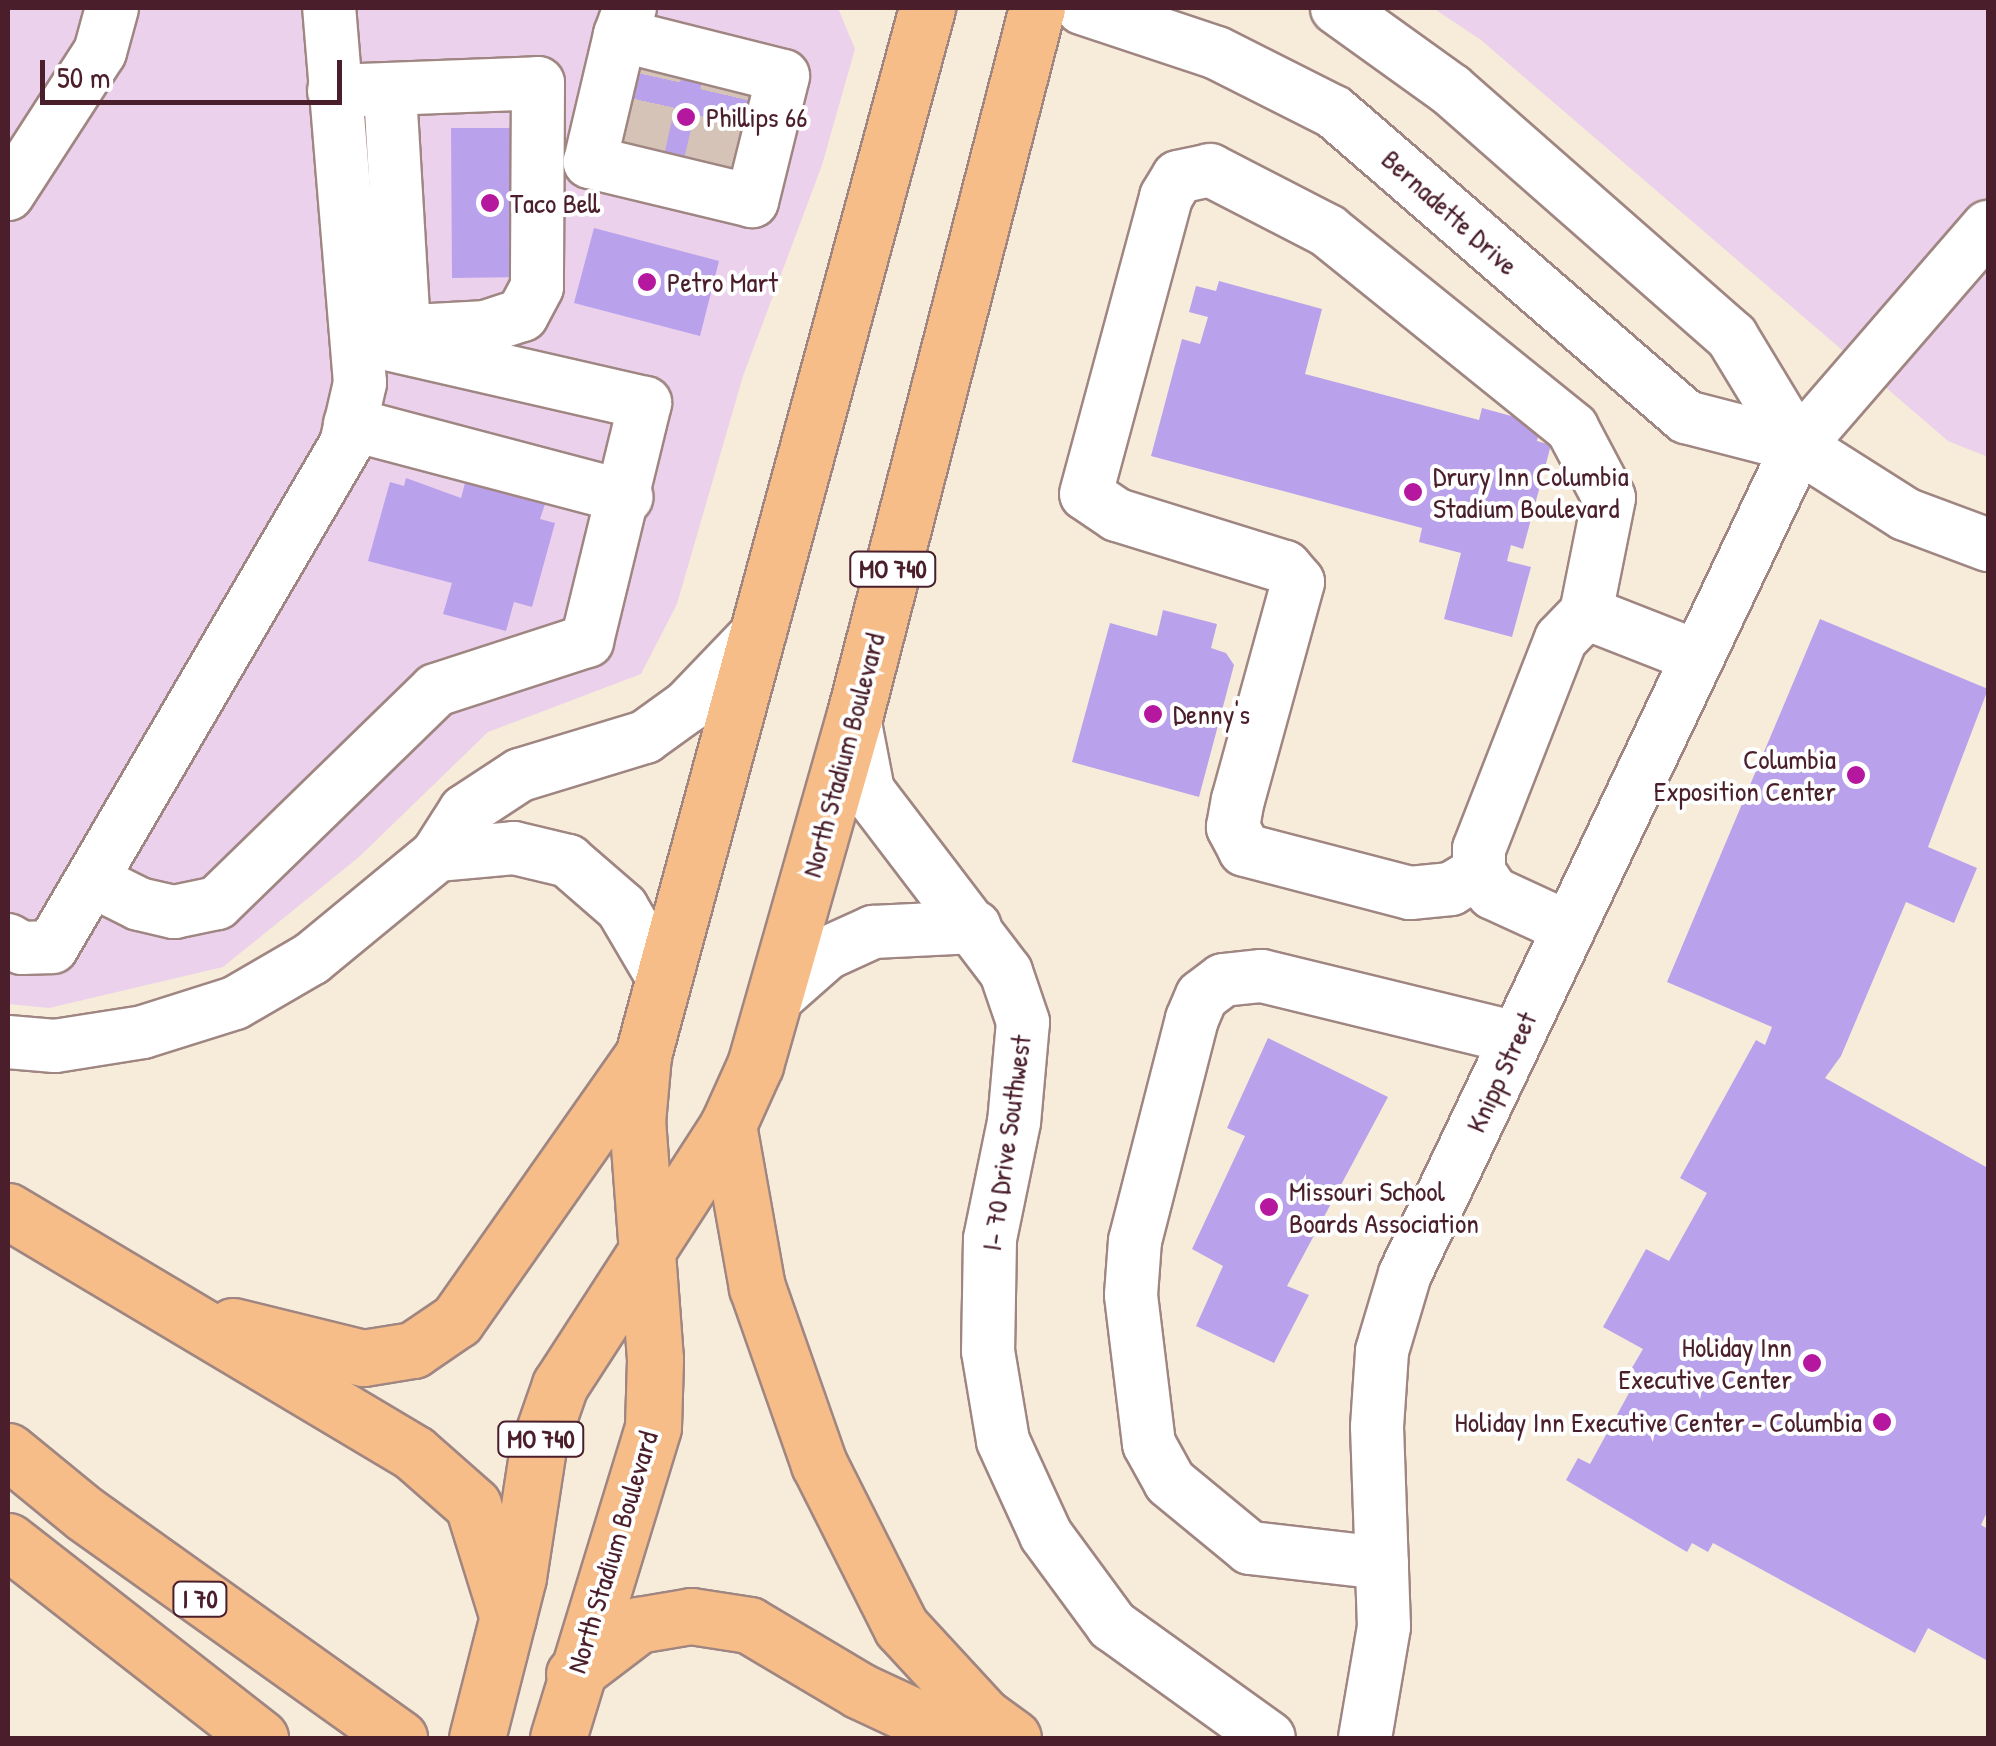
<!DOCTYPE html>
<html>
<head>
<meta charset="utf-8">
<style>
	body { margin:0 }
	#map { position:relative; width:1996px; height:1746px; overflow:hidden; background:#f6ecd9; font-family:"Patrick Hand",sans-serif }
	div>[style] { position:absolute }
	.built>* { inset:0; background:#ebd1eb }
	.building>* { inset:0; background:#baa1ec }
	.minor-tunnel>* { height:52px; margin-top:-26px; transform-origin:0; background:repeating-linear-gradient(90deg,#d4c3b6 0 52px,transparent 0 78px) }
	.roads { filter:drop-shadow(2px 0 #a08682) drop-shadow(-2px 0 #a08682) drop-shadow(0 2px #a08682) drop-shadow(0 -2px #a08682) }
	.minor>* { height:52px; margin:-26px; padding:0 26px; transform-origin:26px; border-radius:26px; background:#fff }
	.major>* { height:55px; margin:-27.5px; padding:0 27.5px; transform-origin:27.5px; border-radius:27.5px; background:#f7bd88 }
	.highway>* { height:55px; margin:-27.5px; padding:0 27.5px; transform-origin:27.5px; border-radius:27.5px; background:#f7bd88 }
	.dots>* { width:28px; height:28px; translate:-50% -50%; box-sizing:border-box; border:5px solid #fff; border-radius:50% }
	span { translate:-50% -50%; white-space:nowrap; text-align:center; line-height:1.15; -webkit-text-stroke:8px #fff; paint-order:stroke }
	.shield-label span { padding:2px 8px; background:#fff; border:2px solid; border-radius:8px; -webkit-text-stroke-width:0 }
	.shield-label { font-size:25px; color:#4a1f2b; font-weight:700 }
	.poi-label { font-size:28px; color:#4a1f2b }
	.left { translate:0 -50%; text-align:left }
	.right { translate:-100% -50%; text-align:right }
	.street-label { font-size:28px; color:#4a1f2b }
	.frame { position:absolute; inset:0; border:10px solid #4a1f2b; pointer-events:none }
	.scale { position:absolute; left:40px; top:60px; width:302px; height:45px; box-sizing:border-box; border:5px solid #4a1f2b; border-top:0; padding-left:12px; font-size:30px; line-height:35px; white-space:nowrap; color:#4a1f2b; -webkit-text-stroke:8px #fff; paint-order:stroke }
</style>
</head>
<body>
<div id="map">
	<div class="built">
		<div style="clip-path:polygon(8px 8px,838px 8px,855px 49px,822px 165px,743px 376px,677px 604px,641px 674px,488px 732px,359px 857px,223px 967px,49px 1008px,8px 1004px)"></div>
		<div style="clip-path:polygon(1433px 8px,1988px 8px,1988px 457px,1948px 441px,1481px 40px)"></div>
	</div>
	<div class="building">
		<div style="clip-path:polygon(630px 55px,765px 89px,743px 179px,607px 146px)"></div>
		<div style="clip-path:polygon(451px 128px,527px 128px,528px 277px,452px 278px)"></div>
		<div style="clip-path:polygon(594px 228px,719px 261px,700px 336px,574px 303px)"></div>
		<div style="clip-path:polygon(1219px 281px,1322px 309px,1305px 374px,1479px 420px,1482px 408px,1541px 424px,1537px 441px,1551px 445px,1523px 549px,1511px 545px,1507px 561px,1531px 567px,1512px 637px,1444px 619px,1461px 553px,1419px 542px,1422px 528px,1151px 456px,1182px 339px,1200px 344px,1208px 317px,1189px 312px,1196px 286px,1216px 291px)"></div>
		<div style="clip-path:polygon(406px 478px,461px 498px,465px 483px,545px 504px,540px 519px,555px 523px,532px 607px,514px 602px,506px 631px,443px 614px,452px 583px,368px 561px,390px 482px,404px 486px)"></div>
		<div style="clip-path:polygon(1163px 610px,1217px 624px,1211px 648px,1226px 653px,1234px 665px,1199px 797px,1072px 762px,1110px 623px,1157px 636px)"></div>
		<div style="clip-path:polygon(1820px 619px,1988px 689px,1928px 847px,1977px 868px,1954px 923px,1906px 902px,1841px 1056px,1825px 1078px,1988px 1168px,1988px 1510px,1981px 1525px,1988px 1529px,1988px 1661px,1928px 1628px,1915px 1653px,1713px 1543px,1708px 1552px,1692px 1543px,1687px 1552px,1566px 1480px,1578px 1458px,1590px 1464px,1635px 1382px,1626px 1378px,1643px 1349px,1603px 1327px,1646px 1249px,1669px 1261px,1707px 1193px,1680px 1178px,1756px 1040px,1765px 1045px,1772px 1027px,1667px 982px)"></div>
		<div style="clip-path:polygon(1268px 1038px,1388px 1097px,1287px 1286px,1309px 1295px,1274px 1363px,1196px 1326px,1223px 1266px,1192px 1249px,1245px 1136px,1227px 1128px)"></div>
	</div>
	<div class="minor-tunnel">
		<div style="left:638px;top:153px;width:93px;rotate:-77.6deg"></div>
		<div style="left:708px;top:171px;width:93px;rotate:-77deg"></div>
	</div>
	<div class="roads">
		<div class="minor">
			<div style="left:1082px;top:8px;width:142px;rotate:18.4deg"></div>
			<div style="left:1217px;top:53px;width:131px;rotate:26.8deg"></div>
			<div style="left:1334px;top:112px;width:466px;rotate:40.9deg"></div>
			<div style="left:1686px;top:417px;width:116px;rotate:14.5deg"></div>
			<div style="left:1798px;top:446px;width:127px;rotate:32.4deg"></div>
			<div style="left:1905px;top:514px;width:89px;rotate:20.5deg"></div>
			<div style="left:1337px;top:8px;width:140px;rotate:35.7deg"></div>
			<div style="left:1451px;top:90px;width:374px;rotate:41.3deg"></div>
			<div style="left:1732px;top:337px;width:127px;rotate:58.8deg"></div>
			<div style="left:620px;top:35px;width:168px;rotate:14.1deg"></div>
			<div style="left:783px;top:76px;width:129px;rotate:103.9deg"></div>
			<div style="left:752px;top:201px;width:167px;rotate:-166.5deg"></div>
			<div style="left:590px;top:162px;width:130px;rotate:-76.7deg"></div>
			<div style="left:620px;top:35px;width:29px;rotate:-70deg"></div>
			<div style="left:334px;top:91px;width:204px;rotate:-2.2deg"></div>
			<div style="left:538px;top:83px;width:204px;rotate:90.3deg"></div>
			<div style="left:537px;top:287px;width:32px;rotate:118deg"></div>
			<div style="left:522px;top:315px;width:40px;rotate:162deg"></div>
			<div style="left:484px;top:327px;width:73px;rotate:176.9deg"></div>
			<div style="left:390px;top:93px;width:255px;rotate:86.6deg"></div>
			<div style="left:8px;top:194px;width:169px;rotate:-57.1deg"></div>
			<div style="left:100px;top:52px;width:46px;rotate:-74.7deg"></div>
			<div style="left:350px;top:424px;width:286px;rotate:14.8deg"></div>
			<div style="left:854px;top:718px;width:74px;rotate:79.1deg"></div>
			<div style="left:868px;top:791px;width:228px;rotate:52.7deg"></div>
			<div style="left:1006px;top:972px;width:53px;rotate:71.2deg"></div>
			<div style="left:1023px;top:1022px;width:100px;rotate:95.1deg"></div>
			<div style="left:1014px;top:1122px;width:119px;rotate:101.6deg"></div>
			<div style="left:990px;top:1239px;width:112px;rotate:91deg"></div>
			<div style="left:988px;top:1351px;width:91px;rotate:80.5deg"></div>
			<div style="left:1003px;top:1441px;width:103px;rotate:65.4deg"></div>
			<div style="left:1046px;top:1535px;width:112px;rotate:53.7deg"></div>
			<div style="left:1112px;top:1625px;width:193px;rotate:35.7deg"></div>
			<div style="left:437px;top:855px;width:77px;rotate:-5.2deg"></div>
			<div style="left:514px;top:848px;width:56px;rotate:13.5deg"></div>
			<div style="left:568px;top:861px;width:72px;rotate:41deg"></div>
			<div style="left:622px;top:908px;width:81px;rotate:59.6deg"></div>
			<div style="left:1479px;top:872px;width:33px;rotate:149deg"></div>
			<div style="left:1451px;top:889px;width:41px;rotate:174.4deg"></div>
			<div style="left:1410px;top:893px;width:171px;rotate:-165.4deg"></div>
			<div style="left:1245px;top:850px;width:26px;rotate:-118deg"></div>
			<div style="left:1233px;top:827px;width:27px;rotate:-80deg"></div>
			<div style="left:1238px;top:800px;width:226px;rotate:-74.6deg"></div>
			<div style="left:1298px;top:582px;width:20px;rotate:-131deg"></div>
			<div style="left:1285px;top:567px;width:176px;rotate:-162.8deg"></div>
			<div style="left:1117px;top:515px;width:37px;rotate:-146deg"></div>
			<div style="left:1086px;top:494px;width:308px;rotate:-74.9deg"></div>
			<div style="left:1166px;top:197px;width:23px;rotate:-59deg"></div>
			<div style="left:1178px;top:177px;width:33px;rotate:-12deg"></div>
			<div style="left:1210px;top:170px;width:133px;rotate:27.3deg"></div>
			<div style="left:1328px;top:231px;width:314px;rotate:38.9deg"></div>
			<div style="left:1572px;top:428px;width:79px;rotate:62.1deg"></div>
			<div style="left:1609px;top:498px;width:117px;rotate:101.3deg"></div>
			<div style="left:93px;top:881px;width:51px;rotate:26.6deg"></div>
			<div style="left:139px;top:904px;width:36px;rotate:13deg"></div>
			<div style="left:174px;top:912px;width:44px;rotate:-11.8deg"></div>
			<div style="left:217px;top:903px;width:305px;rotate:-44.2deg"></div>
			<div style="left:436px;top:690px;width:159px;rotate:-18deg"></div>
			<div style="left:587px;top:641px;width:245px;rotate:-76.3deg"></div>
			<div style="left:645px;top:403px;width:295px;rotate:-167.1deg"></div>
			<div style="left:1569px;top:928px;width:84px;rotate:-155.3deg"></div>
			<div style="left:1493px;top:893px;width:25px;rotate:-124deg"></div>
			<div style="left:1479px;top:872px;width:23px;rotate:-90deg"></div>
			<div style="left:1479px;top:849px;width:225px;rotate:-68.7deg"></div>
			<div style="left:1561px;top:639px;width:36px;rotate:-46deg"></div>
			<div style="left:1586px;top:613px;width:120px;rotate:21.4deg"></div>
			<div style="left:8px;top:940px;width:16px;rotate:30deg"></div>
			<div style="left:22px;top:948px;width:30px;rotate:-2deg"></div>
			<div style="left:52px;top:947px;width:583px;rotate:-59.69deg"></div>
			<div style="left:346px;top:444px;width:63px;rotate:-77.1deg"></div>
			<div style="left:360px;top:383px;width:376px;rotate:-94.7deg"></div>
			<div style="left:776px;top:998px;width:68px;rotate:-41.4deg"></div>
			<div style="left:827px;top:953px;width:51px;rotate:-24.5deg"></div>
			<div style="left:873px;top:932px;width:102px;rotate:-2.8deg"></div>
			<div style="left:8px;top:1042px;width:47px;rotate:4.9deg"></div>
			<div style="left:55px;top:1046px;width:89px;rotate:-9deg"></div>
			<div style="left:143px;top:1032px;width:96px;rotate:-17.5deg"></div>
			<div style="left:235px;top:1003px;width:88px;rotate:-30.1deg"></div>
			<div style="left:311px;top:959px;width:163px;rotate:-39.5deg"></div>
			<div style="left:437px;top:855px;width:52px;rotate:-57.5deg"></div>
			<div style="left:465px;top:811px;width:66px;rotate:-33.2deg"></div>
			<div style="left:520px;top:775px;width:131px;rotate:-16.9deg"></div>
			<div style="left:645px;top:737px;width:53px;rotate:-35.8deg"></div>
			<div style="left:688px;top:706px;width:104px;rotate:-46.2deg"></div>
			<div style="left:1382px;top:1563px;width:133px;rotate:-173.5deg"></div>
			<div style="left:1250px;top:1548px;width:104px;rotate:-140.5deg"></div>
			<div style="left:1170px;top:1482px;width:43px;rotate:-118.9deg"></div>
			<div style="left:1149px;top:1444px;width:150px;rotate:-96.9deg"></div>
			<div style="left:1131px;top:1295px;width:54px;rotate:-85.8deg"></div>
			<div style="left:1135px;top:1241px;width:229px;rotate:-75.6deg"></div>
			<div style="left:1192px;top:1019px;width:25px;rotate:-67deg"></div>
			<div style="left:1202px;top:996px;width:26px;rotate:-37deg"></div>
			<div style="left:1223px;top:980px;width:39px;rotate:-6deg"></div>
			<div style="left:1262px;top:976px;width:262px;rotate:13.7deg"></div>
			<div style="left:1365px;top:1738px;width:113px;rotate:-80.3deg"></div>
			<div style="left:1384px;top:1627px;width:200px;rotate:-92deg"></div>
			<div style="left:1377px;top:1427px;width:76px;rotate:-86.2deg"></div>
			<div style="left:1382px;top:1351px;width:80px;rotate:-73.4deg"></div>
			<div style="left:1405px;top:1274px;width:917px;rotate:-64.61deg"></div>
			<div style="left:1798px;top:446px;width:290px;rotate:-49.1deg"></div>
		</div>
		<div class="major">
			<div style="left:477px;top:1738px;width:166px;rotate:-75.7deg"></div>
			<div style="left:518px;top:1577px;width:131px;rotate:-81.2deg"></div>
			<div style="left:538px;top:1448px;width:67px;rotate:-70.8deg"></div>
			<div style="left:560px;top:1385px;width:310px;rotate:-57.1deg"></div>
			<div style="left:728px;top:1125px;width:66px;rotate:-65.8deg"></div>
			<div style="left:755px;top:1065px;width:361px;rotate:-74.1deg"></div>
			<div style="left:854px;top:718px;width:733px;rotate:-75.55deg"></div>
			<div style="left:558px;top:1738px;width:325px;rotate:-73deg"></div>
			<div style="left:653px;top:1427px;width:68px;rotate:-88.3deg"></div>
			<div style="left:655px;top:1359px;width:238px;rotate:-94.3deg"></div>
			<div style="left:637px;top:1122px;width:67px;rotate:-84.9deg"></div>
			<div style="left:643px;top:1055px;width:1085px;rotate:-74.82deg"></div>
		</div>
		<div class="highway">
			<div style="left:728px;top:1125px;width:165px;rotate:79.9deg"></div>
			<div style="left:757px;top:1287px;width:188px;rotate:70.7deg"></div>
			<div style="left:819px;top:1464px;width:182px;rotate:63.3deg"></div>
			<div style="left:901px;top:1627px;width:121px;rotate:47.3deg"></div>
			<div style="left:983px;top:1716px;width:37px;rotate:36deg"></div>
			<div style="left:8px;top:1211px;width:473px;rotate:30.8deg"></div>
			<div style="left:414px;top:1453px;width:79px;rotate:41.4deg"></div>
			<div style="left:473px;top:1505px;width:118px;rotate:72.8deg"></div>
			<div style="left:233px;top:1326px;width:134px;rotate:13.8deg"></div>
			<div style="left:363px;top:1358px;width:51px;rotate:-9.1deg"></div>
			<div style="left:413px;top:1350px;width:53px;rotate:-34.3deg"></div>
			<div style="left:457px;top:1320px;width:324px;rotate:-54.9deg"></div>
			<div style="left:8px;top:1451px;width:99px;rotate:39.3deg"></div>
			<div style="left:85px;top:1514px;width:386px;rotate:35.5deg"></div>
			<div style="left:8px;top:1541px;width:320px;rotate:38deg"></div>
			<div style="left:574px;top:1674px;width:81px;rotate:-37.4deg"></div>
			<div style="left:638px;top:1625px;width:54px;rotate:-9.6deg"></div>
			<div style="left:691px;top:1616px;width:59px;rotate:8.8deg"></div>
			<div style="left:749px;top:1625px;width:129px;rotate:30.7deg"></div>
			<div style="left:860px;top:1691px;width:111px;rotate:25deg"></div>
		</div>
	</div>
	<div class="dots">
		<div style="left:686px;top:117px;background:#b5179e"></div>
		<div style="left:490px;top:203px;background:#b5179e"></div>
		<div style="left:647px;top:282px;background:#b5179e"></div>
		<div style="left:1413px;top:492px;background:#b5179e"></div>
		<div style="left:1153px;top:714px;background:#b5179e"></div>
		<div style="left:1856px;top:775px;background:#b5179e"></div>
		<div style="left:1269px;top:1207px;background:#b5179e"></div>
		<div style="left:1812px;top:1363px;background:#b5179e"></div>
		<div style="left:1882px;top:1422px;background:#b5179e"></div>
	</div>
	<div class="shield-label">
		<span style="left:893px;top:569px">MO 740</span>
		<span style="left:541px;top:1439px">MO 740</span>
		<span style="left:200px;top:1599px">I 70</span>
	</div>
	<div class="poi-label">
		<span class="left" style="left:706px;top:117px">Phillips 66</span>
		<span class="left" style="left:510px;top:203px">Taco Bell</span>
		<span class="left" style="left:667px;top:282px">Petro Mart</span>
		<span class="left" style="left:1433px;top:492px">Drury Inn Columbia<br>Stadium Boulevard</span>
		<span class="left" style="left:1173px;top:714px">Denny's</span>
		<span class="right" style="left:1836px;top:775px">Columbia<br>Exposition Center</span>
		<span class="left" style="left:1289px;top:1207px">Missouri School<br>Boards Association</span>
		<span class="right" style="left:1792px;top:1363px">Holiday Inn<br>Executive Center</span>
		<span class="right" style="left:1862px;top:1422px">Holiday Inn Executive Center - Columbia</span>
	</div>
	<div class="street-label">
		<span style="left:1450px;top:212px;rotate:42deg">Bernadette Drive</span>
		<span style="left:843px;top:755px;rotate:-75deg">North Stadium Boulevard</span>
		<span style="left:1501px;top:1072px;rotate:-65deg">Knipp Street</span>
		<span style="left:1006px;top:1143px;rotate:-82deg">I- 70 Drive Southwest</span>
		<span style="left:612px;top:1552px;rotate:-73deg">North Stadium Boulevard</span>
	</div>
	<div class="frame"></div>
	<div class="scale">50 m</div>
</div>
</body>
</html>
